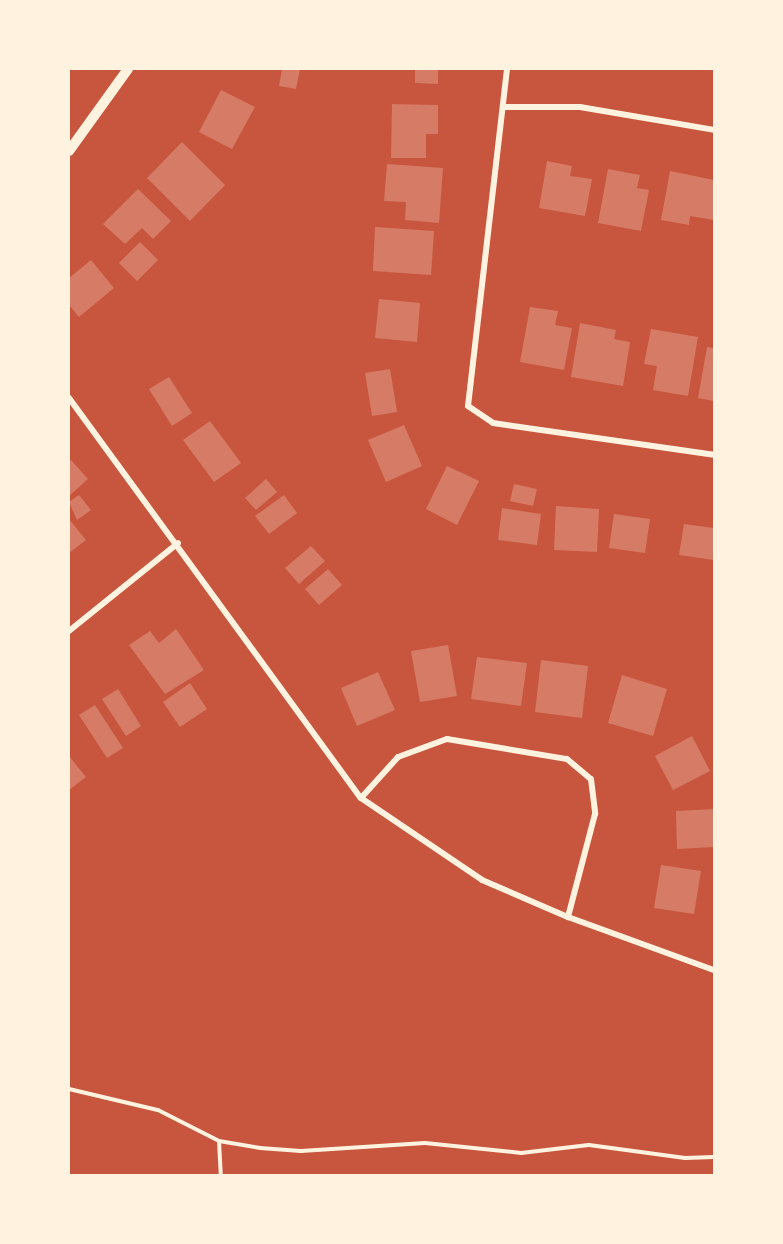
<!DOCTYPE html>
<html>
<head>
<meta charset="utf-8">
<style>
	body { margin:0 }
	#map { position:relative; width:783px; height:1244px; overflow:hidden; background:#c8553d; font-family:Helvetica,sans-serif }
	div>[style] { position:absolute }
	.building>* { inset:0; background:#d67c66 }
	.path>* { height:4px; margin:-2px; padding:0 2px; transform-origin:2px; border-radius:2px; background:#fff3e0 }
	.minor>* { height:6px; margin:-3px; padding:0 3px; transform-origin:3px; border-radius:3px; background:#fff3e0 }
	.tertiary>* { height:10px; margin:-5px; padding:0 5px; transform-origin:5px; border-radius:5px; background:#fff3e0 }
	span { translate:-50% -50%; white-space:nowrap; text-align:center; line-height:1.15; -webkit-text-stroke:6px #fff3e0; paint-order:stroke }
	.frame { position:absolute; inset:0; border:70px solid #fff3e0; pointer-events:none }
</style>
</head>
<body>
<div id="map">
	<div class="building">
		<div style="clip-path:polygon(282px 69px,300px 69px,296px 89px,279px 86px)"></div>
		<div style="clip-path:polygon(415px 69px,438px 69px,438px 84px,415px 83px)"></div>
		<div style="clip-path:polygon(221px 90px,255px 107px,232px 149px,199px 132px)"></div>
		<div style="clip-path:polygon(392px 104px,438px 105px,438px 134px,426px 134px,426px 158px,391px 158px)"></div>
		<div style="clip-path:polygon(182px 142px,225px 185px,190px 221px,147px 178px)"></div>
		<div style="clip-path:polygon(547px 161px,572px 166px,570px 176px,592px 179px,585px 216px,539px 208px)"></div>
		<div style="clip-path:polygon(387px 164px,443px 168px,439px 223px,405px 220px,406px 202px,384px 201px)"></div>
		<div style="clip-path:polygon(608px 169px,640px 175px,637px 188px,649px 190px,641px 231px,598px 223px)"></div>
		<div style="clip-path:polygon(670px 171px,714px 180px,714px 220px,690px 216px,689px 225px,661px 220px)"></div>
		<div style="clip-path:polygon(138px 189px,171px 221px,153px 239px,142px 228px,125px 244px,103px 224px)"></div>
		<div style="clip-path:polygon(375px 227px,434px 231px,431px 275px,373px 271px)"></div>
		<div style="clip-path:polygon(140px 242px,158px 260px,137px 281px,119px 263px)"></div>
		<div style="clip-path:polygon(91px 260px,114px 288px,79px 317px,69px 305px,69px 278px)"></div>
		<div style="clip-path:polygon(379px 299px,420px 303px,417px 342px,375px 338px)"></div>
		<div style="clip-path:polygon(530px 307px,558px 311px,555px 325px,572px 328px,564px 370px,520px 362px)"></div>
		<div style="clip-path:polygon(580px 323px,616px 330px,614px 339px,630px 342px,623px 386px,571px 377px)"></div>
		<div style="clip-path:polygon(651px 329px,698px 337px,688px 396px,653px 390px,657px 366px,644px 364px)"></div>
		<div style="clip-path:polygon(707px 347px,714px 348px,714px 401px,698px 398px)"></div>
		<div style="clip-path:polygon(390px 369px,397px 412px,372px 416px,365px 373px)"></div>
		<div style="clip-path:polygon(169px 377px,192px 413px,172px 426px,149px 389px)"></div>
		<div style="clip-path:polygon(210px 421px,241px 463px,214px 482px,183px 440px)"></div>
		<div style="clip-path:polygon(404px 425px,422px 466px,386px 482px,368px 440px)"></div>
		<div style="clip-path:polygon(71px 460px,88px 479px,69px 496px,69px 462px)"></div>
		<div style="clip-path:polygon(447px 466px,479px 481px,457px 525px,426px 509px)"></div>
		<div style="clip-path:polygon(266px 479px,277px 492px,256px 510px,245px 498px)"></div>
		<div style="clip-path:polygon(514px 484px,537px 489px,533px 506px,510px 501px)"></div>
		<div style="clip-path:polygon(79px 495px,91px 510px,77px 520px,69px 502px)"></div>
		<div style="clip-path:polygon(284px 495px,297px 513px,269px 534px,255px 516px)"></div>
		<div style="clip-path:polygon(556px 506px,599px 509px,597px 552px,554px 550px)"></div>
		<div style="clip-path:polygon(502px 508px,541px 514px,537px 545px,498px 540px)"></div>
		<div style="clip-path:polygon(614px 514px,650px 519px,645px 553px,609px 548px)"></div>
		<div style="clip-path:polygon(69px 519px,86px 540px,69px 553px)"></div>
		<div style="clip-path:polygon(684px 524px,714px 528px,714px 560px,679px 555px)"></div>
		<div style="clip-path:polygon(311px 546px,325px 561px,299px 584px,285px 568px)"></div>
		<div style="clip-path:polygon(328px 569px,342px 585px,319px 605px,305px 589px)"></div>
		<div style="clip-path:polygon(176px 629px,204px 670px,165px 694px,129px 645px,150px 631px,159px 643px)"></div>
		<div style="clip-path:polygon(448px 645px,457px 696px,420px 702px,411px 651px)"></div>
		<div style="clip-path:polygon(477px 657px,527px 663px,521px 706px,471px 699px)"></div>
		<div style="clip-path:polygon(541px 660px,588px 666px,582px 718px,535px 712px)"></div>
		<div style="clip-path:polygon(378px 672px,395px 710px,357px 726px,341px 688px)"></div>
		<div style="clip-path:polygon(622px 675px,667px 689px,653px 736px,608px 723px)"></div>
		<div style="clip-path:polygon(190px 683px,207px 709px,180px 727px,163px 702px)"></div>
		<div style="clip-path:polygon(118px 689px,141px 726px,126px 736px,102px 699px)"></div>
		<div style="clip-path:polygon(95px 705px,123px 748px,107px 758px,79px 715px)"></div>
		<div style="clip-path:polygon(692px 736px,710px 771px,673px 790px,655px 756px)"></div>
		<div style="clip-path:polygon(69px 756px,86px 777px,69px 790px)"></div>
		<div style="clip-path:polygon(714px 809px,714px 847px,677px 849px,676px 811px)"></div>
		<div style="clip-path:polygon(661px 865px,701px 871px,694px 914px,654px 908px)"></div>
	</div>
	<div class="path">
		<div style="left:69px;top:1089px;width:91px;rotate:13.3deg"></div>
		<div style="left:158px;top:1110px;width:68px;rotate:26.9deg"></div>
		<div style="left:219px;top:1141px;width:42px;rotate:9.7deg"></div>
		<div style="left:260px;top:1148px;width:41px;rotate:4.2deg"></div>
		<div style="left:301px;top:1151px;width:124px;rotate:-3.7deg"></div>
		<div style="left:425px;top:1143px;width:97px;rotate:5.9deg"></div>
		<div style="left:521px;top:1153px;width:68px;rotate:-6.7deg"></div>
		<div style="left:589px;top:1145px;width:97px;rotate:7.7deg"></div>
		<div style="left:685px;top:1158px;width:29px;rotate:-2deg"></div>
		<div style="left:219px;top:1141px;width:34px;rotate:87deg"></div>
	</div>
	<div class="minor">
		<div style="left:507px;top:69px;width:339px;rotate:96.6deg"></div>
		<div style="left:468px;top:406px;width:30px;rotate:34deg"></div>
		<div style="left:493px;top:423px;width:223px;rotate:8.2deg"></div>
		<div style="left:505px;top:107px;width:75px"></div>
		<div style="left:580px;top:107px;width:136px;rotate:9.7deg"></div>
		<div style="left:69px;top:398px;width:495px;rotate:53.9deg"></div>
		<div style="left:361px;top:798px;width:146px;rotate:34.1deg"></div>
		<div style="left:482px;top:880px;width:94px;rotate:23.3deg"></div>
		<div style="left:568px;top:917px;width:155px;rotate:20deg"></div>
		<div style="left:69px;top:631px;width:140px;rotate:-38.9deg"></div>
		<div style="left:361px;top:798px;width:55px;rotate:-47.9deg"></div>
		<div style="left:398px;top:757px;width:52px;rotate:-20.2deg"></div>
		<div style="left:447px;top:739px;width:122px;rotate:9.5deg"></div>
		<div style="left:567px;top:759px;width:31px;rotate:40deg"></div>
		<div style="left:591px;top:779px;width:35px;rotate:83deg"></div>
		<div style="left:595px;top:814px;width:106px;rotate:104.7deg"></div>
	</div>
	<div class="tertiary">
		<div style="left:69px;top:151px;width:101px;rotate:-54.3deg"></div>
	</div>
	<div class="frame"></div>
</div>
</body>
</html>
